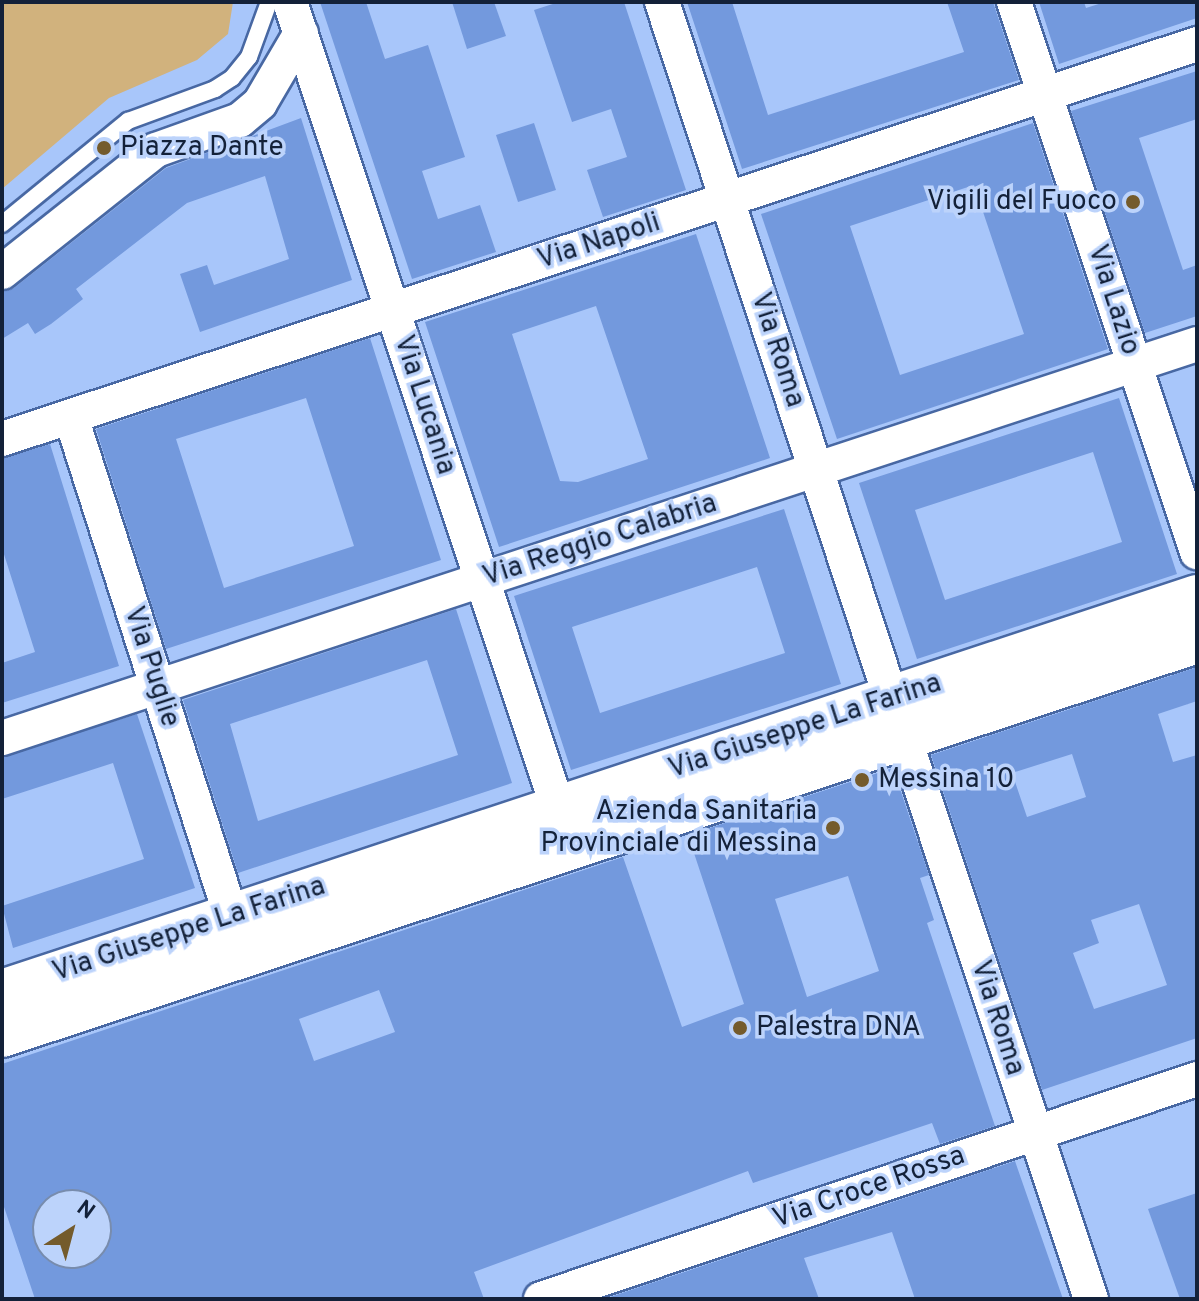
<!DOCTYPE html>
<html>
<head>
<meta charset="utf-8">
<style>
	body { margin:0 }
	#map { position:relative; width:1199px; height:1301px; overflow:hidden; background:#a8c6fa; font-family:Overpass,sans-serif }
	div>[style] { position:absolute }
	.green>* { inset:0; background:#d1b27d }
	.building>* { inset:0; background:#7399dd }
	.roads { filter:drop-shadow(2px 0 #4868a3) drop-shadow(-2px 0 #4868a3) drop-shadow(0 2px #4868a3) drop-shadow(0 -2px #4868a3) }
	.lane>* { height:16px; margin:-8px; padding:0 8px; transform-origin:8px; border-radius:8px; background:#fff }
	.street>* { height:34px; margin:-17px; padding:0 17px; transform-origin:17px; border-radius:17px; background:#fff }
	.primary>* { height:44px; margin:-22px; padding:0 22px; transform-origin:22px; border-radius:22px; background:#fff }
	.dots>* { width:22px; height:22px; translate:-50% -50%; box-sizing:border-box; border:4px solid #bcd3fb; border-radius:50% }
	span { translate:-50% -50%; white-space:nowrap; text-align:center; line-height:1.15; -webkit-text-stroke:7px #bcd3fb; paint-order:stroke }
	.poi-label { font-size:28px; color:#132139 }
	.left { translate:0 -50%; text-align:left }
	.right { translate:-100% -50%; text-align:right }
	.street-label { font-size:28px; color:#132139 }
	.frame { position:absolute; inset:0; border:4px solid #132139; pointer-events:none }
	.north { position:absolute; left:32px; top:1189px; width:80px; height:80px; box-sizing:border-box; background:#bcd3fb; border:2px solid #788cad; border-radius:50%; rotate:36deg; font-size:22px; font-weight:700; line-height:32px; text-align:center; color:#132139 }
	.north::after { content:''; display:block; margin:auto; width:28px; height:36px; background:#745b2c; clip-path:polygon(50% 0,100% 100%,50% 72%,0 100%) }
</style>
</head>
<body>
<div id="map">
	<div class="green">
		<div style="clip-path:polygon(2px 2px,233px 2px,228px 34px,197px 60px,109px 98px,2px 189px)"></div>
	</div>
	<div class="building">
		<div style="clip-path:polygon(320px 2px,366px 2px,385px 59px,428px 45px,465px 157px,422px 171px,438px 219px,480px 205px,496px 252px,412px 279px)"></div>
		<div style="clip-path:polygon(452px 2px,494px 2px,506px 36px,467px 49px)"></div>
		<div style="clip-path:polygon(559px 2px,624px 2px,686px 190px,603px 217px,587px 170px,627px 157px,611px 109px,572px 122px,534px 10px)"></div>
		<div style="clip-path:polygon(687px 2px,732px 2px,768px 115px,964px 52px,947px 2px,993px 2px,1019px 80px,742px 169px)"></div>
		<div style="clip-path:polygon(1039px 2px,1084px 2px,1086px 8px,1105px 2px,1197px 2px,1197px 18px,1059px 64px)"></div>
		<div style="clip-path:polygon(1197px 71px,1197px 119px,1139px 138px,1183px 270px,1197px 265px,1197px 316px,1145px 333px,1071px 111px)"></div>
		<div style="clip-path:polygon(301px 118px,352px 280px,200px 332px,180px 274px,207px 265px,214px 285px,289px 259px,265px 176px,187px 203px,76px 289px,83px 299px,51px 324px,35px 334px,28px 323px,2px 339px,2px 292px,14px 288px,166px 168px)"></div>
		<div style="clip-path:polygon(534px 123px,556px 190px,518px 202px,496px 135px)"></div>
		<div style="clip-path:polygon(evenodd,1033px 123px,1108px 349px,837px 439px,761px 214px,1033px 123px,974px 185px,1024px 334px,900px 375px,850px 226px,974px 185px)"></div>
		<div style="clip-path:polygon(evenodd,696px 234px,770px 458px,499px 547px,425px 322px,696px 234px,596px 306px,648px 459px,578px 482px,560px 481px,512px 334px,596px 306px)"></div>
		<div style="clip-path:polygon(evenodd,370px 338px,441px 560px,166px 649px,96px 429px,370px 338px,306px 398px,354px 546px,224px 588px,176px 439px,306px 398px)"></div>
		<div style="clip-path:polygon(evenodd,1119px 398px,1177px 574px,917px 659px,859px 483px,1119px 398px,1093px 452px,1122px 542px,945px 600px,915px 510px,1093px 452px)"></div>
		<div style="clip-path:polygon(50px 444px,119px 666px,2px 703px,2px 663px,35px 652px,2px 548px,2px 458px)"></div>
		<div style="clip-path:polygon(evenodd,784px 509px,841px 684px,571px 770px,514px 596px,784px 509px,757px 567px,785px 653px,600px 713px,572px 627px,757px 567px)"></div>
		<div style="clip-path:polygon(evenodd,456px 609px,512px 783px,238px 873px,183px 700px,456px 609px,427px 660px,458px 755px,258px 821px,230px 724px,427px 660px)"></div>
		<div style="clip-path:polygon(evenodd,1197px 667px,1197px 701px,1158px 714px,1173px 762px,1197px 755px,1197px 1038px,1042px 1090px,931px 755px,1197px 667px,1072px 754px,1086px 797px,1027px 817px,1012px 773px,1072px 754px,1197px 667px,1139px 904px,1167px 985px,1094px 1009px,1073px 953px,1099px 943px,1091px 920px,1139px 904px)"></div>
		<div style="clip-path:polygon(137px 714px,195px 888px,13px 948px,2px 906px,144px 859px,113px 763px,2px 799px,2px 757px)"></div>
		<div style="clip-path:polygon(evenodd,893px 768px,929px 875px,920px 878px,934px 920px,927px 923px,995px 1126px,940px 1144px,932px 1123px,753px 1183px,748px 1171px,474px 1272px,484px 1299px,35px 1299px,2px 1201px,2px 1064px,623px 857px,682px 1027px,744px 1004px,688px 835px,893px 768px,848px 876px,879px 971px,807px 997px,775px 899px,848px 876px,893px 768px,379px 990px,395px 1032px,314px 1061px,299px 1019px,379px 990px,893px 768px,48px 1205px,96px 1205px,96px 1253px,48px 1253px,48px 1205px)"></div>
		<div style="clip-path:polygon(1015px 1161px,1063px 1299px,915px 1299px,892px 1232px,804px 1258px,819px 1299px,604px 1299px)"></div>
		<div style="clip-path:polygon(1197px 1193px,1197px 1299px,1180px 1299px,1148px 1209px)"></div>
	</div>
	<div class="roads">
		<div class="lane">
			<div style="left:2px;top:224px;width:163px;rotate:-39.3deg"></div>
			<div style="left:128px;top:121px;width:93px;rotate:-20.2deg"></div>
			<div style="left:215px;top:89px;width:20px;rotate:-33deg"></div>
			<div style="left:232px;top:78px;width:27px;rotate:-51deg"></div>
			<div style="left:249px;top:57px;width:59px;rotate:-70deg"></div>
		</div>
		<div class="street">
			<div style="left:290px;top:2px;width:849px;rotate:71.61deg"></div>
			<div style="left:662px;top:2px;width:733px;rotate:71.79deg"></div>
			<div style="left:1014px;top:2px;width:580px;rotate:71.6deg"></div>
			<div style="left:2px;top:272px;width:196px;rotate:-38.4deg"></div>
			<div style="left:156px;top:150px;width:89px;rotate:-19.7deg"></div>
			<div style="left:240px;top:120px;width:26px;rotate:-40deg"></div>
			<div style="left:260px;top:103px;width:81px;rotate:-59.6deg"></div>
			<div style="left:71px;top:417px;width:524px;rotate:72.22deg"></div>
			<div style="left:2px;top:439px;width:1259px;rotate:-18.29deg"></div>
			<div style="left:904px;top:737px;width:592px;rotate:71.6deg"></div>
			<div style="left:2px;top:738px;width:1258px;rotate:-18.25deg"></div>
			<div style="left:541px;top:1299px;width:692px;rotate:-18.54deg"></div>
		</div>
		<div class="primary">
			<div style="left:2px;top:992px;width:1259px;rotate:-18.29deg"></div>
			<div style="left:2px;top:1035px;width:1258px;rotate:-18.25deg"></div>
		</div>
	</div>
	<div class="dots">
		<div style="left:104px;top:148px;background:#745b2c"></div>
		<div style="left:1133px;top:202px;background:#745b2c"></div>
		<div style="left:862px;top:780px;background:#745b2c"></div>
		<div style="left:833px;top:828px;background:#745b2c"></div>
		<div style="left:740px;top:1028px;background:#745b2c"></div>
	</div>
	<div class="poi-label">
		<span class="left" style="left:120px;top:148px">Piazza Dante</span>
		<span class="right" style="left:1117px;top:202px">Vigili del Fuoco</span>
		<span class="left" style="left:878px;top:780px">Messina 10</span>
		<span class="right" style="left:817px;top:828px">Azienda Sanitaria<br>Provinciale di Messina</span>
		<span class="left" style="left:756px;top:1028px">Palestra DNA</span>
	</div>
	<div class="street-label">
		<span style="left:599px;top:242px;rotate:-18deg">Via Napoli</span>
		<span style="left:1113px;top:300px;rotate:72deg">Via Lazio</span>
		<span style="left:777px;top:350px;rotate:72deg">Via Roma</span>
		<span style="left:424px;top:405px;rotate:72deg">Via Lucania</span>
		<span style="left:600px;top:541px;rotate:-18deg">Via Reggio Calabria</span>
		<span style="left:151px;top:667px;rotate:72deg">Via Puglie</span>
		<span style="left:805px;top:727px;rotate:-18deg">Via Giuseppe La Farina</span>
		<span style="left:189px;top:930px;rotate:-18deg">Via Giuseppe La Farina</span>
		<span style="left:997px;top:1018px;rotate:72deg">Via Roma</span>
		<span style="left:869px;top:1188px;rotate:-19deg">Via Croce Rossa</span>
	</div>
	<div class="frame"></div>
	<div class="north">N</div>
</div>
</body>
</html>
